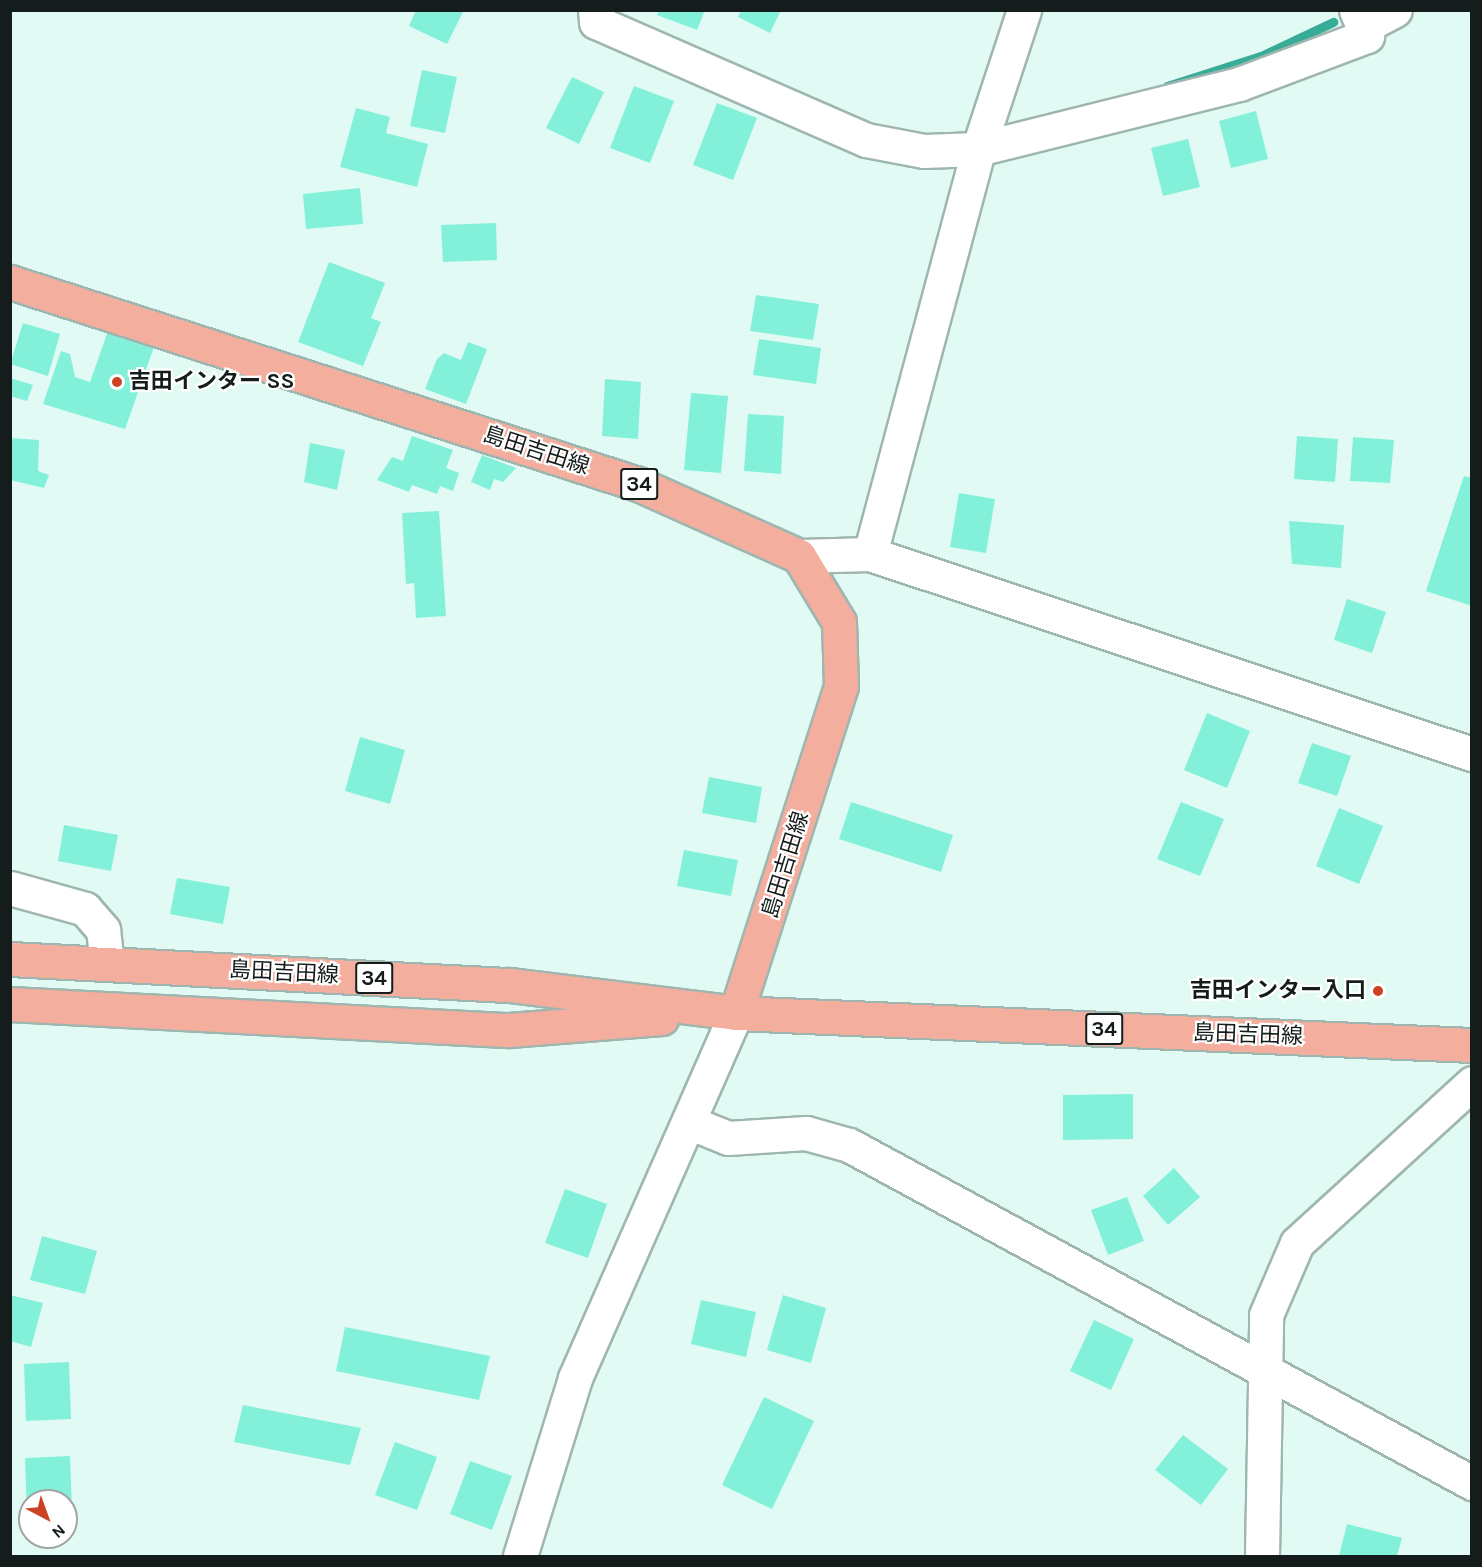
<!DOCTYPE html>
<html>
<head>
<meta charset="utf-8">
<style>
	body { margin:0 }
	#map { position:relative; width:1482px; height:1567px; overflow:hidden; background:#e1faf3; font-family:Karla,"Noto Sans JP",sans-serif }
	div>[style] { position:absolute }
	.stream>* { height:9px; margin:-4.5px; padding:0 4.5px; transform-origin:4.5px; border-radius:4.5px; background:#37ac97 }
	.building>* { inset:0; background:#83f1da }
	.roads { filter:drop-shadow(2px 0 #9fb6b0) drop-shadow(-2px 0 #9fb6b0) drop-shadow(0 2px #9fb6b0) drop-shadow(0 -2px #9fb6b0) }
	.street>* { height:33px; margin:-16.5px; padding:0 16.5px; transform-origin:16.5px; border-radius:16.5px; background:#fff }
	.primary>* { height:33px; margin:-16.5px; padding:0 16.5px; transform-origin:16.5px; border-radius:16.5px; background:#f4ae9e }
	.dots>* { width:16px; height:16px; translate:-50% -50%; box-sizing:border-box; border:3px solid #fff; border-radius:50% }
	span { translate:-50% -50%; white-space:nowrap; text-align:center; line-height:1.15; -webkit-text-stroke:4.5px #fff; paint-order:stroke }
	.shield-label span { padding:2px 4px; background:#fff; border:2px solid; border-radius:4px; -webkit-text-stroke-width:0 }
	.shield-label { font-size:21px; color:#141d1b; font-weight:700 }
	.poi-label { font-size:22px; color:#141d1b; font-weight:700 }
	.left { translate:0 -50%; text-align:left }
	.right { translate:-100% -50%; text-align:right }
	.street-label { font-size:22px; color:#141d1b }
	.frame { position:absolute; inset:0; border:12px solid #141d1b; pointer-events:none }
	.north { position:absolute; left:18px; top:1489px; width:60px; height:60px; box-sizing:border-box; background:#fff; border:2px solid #a1a5a4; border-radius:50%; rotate:139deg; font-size:16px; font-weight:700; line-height:24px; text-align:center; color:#141d1b }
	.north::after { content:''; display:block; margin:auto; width:21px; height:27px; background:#cc4224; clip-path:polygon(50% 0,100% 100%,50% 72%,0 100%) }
</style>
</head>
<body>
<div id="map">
	<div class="stream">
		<div style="left:1167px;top:86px;width:99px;rotate:-17.7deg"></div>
		<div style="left:1261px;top:56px;width:80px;rotate:-25.3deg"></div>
	</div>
	<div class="building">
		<div style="clip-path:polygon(416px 10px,464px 10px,447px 44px,409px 26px)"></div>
		<div style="clip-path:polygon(659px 10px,705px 10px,697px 30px,657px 15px)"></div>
		<div style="clip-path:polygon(741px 10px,781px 10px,770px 33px,738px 17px)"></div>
		<div style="clip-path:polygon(422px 70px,457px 77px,445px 133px,410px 126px)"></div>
		<div style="clip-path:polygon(572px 77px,604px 92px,579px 144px,546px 128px)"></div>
		<div style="clip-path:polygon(634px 86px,674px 101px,650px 163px,610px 148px)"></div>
		<div style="clip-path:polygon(717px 103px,757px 118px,733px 180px,693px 165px)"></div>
		<div style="clip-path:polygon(356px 108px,390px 117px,386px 133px,428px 144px,417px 187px,340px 167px)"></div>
		<div style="clip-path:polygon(1256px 111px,1268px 159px,1231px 168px,1219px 121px)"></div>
		<div style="clip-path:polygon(1188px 139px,1200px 187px,1163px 196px,1151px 148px)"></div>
		<div style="clip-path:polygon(360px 188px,363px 224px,306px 229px,303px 194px)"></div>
		<div style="clip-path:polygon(496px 223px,497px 260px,443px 262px,441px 225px)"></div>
		<div style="clip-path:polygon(329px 262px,385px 283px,371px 318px,381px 322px,363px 366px,298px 342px)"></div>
		<div style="clip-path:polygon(756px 295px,819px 304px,813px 340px,750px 331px)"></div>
		<div style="clip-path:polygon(23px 323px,60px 334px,48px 376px,10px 364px)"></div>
		<div style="clip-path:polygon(108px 331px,154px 347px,125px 429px,43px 404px,61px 351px,70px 354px,75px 377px,90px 382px)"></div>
		<div style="clip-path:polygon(759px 339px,821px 348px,816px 384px,753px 375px)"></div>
		<div style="clip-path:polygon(468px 342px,487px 349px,466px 404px,425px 389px,437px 359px,444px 353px,461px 360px)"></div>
		<div style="clip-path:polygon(10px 378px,33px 385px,27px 401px,10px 396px)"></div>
		<div style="clip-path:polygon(605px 379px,641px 382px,638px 439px,602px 436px)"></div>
		<div style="clip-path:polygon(691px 393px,728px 396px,721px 473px,684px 470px)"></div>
		<div style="clip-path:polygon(748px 414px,784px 416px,781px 474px,744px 471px)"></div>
		<div style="clip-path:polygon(412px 436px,453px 450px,446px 468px,459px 473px,453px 491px,440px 486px,437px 494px,412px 485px,409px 492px,377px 480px,392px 457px,403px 461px)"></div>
		<div style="clip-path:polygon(1297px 436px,1338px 439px,1335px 482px,1294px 479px)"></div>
		<div style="clip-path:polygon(1353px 437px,1394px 440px,1390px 483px,1350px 481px)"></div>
		<div style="clip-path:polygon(10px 438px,39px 440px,38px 471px,49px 475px,44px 488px,10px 480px)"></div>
		<div style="clip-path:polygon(310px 443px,345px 450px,337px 490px,304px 482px)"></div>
		<div style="clip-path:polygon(482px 455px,516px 468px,503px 482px,494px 479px,490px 490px,471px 482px)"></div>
		<div style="clip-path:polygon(1464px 476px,1472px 478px,1472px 606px,1426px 591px)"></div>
		<div style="clip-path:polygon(959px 493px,995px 499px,986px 553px,950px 547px)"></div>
		<div style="clip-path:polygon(439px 511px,446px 616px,416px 618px,414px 583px,406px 584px,402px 513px)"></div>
		<div style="clip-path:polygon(1289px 521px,1344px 525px,1341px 568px,1292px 564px)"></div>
		<div style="clip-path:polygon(1347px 599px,1386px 612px,1372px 653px,1334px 640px)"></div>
		<div style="clip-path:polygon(1207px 713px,1250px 731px,1227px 788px,1184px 770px)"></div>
		<div style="clip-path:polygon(360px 737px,405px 750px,390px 804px,345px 791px)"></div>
		<div style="clip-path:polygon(1312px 743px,1351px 756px,1337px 796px,1298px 783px)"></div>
		<div style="clip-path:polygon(709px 777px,762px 787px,756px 823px,702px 813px)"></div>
		<div style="clip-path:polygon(851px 802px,953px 835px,941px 872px,839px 839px)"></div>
		<div style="clip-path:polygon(1181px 802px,1224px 819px,1200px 876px,1157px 859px)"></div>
		<div style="clip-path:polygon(1339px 808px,1383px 826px,1359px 884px,1316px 866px)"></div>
		<div style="clip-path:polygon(64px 825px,118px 835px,111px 871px,58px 861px)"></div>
		<div style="clip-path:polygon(684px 850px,738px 860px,731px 896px,677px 886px)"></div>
		<div style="clip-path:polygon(177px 878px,230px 887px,223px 924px,170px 914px)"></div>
		<div style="clip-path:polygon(1133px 1094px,1133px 1139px,1063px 1140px,1063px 1095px)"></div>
		<div style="clip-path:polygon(1174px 1168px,1200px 1197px,1168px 1225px,1143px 1196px)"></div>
		<div style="clip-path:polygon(565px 1189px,607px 1204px,588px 1258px,545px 1243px)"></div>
		<div style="clip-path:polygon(1127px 1197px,1144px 1241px,1108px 1255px,1091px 1210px)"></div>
		<div style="clip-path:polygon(42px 1236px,97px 1251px,85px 1294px,30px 1280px)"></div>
		<div style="clip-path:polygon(10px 1295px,43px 1303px,31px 1347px,10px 1341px)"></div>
		<div style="clip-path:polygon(783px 1295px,826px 1308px,811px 1363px,767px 1350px)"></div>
		<div style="clip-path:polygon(701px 1300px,756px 1312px,746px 1357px,691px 1344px)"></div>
		<div style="clip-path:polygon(1094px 1320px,1134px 1339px,1111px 1390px,1070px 1371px)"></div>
		<div style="clip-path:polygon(345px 1327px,490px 1356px,479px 1400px,336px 1371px)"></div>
		<div style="clip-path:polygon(69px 1362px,71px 1419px,26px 1421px,24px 1364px)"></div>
		<div style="clip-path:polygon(764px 1397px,814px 1421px,772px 1509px,722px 1485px)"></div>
		<div style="clip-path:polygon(243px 1405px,361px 1428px,350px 1465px,234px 1442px)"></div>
		<div style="clip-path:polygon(1183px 1435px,1228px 1469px,1201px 1505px,1155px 1470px)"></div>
		<div style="clip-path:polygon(395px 1442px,437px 1457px,417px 1510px,375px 1495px)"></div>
		<div style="clip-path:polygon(70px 1456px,72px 1513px,66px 1513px,66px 1501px,30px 1501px,27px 1514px,25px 1458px)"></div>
		<div style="clip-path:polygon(470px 1461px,512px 1476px,492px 1530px,450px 1514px)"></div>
		<div style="clip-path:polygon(1347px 1524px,1402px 1538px,1397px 1556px,1339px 1556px)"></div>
	</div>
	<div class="roads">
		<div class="street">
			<div style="left:595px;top:10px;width:12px;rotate:85deg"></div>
			<div style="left:596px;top:22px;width:295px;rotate:23.6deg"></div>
			<div style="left:866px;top:140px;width:59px;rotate:10.7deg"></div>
			<div style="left:924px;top:151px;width:54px;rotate:-2.1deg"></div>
			<div style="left:978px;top:149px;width:269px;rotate:-14deg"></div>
			<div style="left:1239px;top:84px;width:137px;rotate:-20.6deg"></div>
			<div style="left:1367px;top:36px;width:28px;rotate:-113deg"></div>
			<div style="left:1363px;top:27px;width:36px;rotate:-28deg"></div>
			<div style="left:870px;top:554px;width:421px;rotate:-75deg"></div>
			<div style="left:979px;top:147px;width:144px;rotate:-71.8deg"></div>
			<div style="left:799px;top:556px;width:71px;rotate:-1.6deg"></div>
			<div style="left:870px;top:554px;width:634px;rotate:18.38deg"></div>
			<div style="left:10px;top:888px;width:78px;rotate:15.6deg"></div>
			<div style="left:85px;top:909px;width:28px;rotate:49deg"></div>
			<div style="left:103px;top:930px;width:33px;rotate:83deg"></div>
			<div style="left:691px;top:1123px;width:40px;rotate:22deg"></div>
			<div style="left:728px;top:1138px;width:78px;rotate:-3.7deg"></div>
			<div style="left:806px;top:1133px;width:45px;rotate:15.6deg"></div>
			<div style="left:849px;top:1145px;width:709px;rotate:28.48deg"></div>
			<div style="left:520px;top:1556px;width:186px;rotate:-72.8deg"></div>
			<div style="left:575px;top:1378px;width:399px;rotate:-66.2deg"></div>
			<div style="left:1262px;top:1556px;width:241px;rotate:-89deg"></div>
			<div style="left:1266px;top:1315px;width:78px;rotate:-66.7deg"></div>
			<div style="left:1297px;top:1243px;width:237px;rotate:-42.4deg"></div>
		</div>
		<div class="primary">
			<div style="left:10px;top:282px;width:660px;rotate:17.83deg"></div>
			<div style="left:638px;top:484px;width:176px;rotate:24.1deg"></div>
			<div style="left:799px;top:556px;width:77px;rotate:58.8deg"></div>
			<div style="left:839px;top:622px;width:64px;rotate:88.2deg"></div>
			<div style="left:841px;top:686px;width:343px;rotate:107.8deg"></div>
			<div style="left:10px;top:959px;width:500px;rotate:3deg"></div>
			<div style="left:509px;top:985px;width:229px;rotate:7deg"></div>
			<div style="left:736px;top:1013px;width:737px;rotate:2.49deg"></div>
			<div style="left:10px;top:1004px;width:500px;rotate:3deg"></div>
			<div style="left:509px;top:1030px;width:153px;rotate:-4.5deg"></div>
		</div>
	</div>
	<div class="dots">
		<div style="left:117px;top:382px;background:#cc4224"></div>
		<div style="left:1378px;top:991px;background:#cc4224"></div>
	</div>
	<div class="shield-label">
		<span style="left:639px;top:484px">34</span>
		<span style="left:374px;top:978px">34</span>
		<span style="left:1104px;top:1029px">34</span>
	</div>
	<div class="poi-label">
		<span class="left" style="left:129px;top:382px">吉田インター SS</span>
		<span class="right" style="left:1366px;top:991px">吉田インター入口</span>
	</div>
	<div class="street-label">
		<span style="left:536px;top:451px;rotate:18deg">島田吉田線</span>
		<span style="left:786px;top:865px;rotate:-73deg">島田吉田線</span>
		<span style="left:284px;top:973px;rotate:3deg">島田吉田線</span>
		<span style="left:1248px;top:1035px;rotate:2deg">島田吉田線</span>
	</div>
	<div class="frame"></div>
	<div class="north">N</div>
</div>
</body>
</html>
